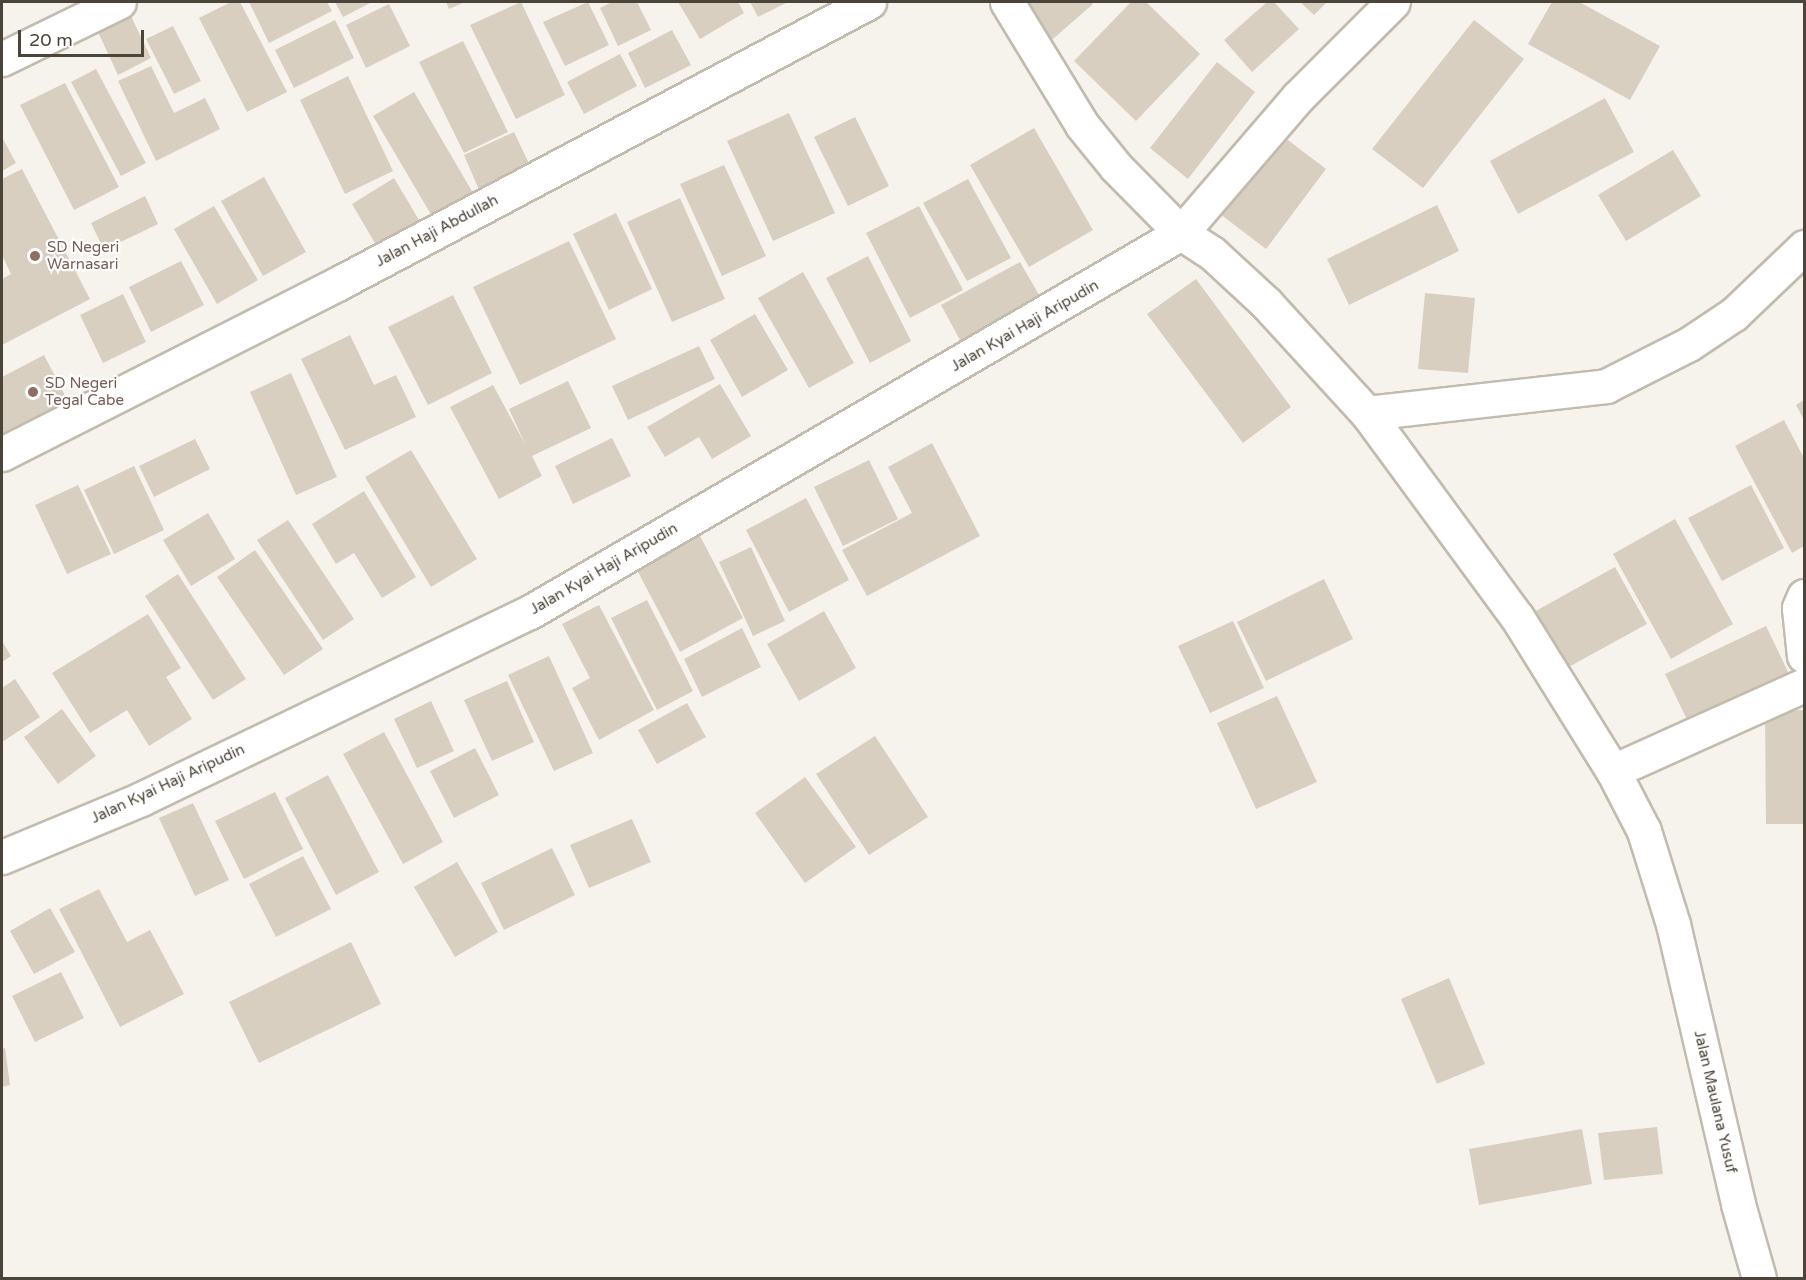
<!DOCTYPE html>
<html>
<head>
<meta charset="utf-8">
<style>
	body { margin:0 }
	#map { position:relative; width:1806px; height:1280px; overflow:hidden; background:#f6f3ec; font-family:"Varela Round",sans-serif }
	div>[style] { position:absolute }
	.building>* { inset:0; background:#d8cfc1 }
	.roads { filter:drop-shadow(2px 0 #c2bbae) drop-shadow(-2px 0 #c2bbae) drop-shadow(0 2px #c2bbae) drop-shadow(0 -2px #c2bbae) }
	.street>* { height:33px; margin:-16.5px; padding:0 16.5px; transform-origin:16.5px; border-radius:16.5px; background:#fff }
	.dots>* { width:16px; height:16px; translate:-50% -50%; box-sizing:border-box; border:3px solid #fff; border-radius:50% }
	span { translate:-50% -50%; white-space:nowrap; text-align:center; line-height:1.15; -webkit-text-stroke:4.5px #fff; paint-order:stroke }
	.street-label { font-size:15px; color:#4b4439 }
	.education-label { font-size:15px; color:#785e54 }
	.left { translate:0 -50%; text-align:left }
	.frame { position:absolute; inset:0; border:3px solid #4b4439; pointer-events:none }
	.scale { position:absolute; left:18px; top:30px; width:126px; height:27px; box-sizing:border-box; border:3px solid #4b4439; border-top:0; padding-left:8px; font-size:18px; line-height:21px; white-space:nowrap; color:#4b4439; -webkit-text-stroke:4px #fff; paint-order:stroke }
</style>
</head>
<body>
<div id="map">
	<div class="building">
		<div style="clip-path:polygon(231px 2px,240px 2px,287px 92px,247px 112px,199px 18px)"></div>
		<div style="clip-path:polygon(249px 2px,327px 2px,332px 11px,269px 43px)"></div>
		<div style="clip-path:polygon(335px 2px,372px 2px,343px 17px)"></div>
		<div style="clip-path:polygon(446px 2px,465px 2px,449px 9px)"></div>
		<div style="clip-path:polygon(521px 2px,565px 95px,516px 119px,470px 25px)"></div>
		<div style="clip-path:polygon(588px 2px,609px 45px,565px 66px,543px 22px)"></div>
		<div style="clip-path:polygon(612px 2px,637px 2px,651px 30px,618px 46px,600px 8px)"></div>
		<div style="clip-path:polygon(678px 2px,738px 2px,744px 13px,700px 39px)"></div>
		<div style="clip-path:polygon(750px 2px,788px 2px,758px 17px)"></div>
		<div style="clip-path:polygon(1009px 2px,1091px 2px,1093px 4px,1046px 45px)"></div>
		<div style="clip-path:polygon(1131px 2px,1146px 2px,1200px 54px,1136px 121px,1074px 61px)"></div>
		<div style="clip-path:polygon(1267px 2px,1274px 2px,1299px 29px,1252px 72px,1224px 40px)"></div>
		<div style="clip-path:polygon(1300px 2px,1327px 2px,1314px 15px)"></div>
		<div style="clip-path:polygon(1552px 2px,1579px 2px,1660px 46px,1630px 100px,1528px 44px)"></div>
		<div style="clip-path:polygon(389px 4px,410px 46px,366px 68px,346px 25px)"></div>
		<div style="clip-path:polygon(131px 16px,151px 58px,118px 75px,98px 32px)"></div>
		<div style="clip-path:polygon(335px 20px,354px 58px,294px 88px,275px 50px)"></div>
		<div style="clip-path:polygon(1474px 20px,1524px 59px,1423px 188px,1372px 149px)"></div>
		<div style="clip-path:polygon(173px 26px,201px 81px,174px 94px,146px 39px)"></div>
		<div style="clip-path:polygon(672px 30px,691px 65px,645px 88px,628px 53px)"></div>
		<div style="clip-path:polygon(463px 41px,508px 132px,464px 153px,419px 62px)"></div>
		<div style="clip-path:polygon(620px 54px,637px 86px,584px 114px,567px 82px)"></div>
		<div style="clip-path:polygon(1217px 62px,1255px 92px,1188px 179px,1150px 148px)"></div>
		<div style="clip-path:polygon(151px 66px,174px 113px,205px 98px,220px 129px,156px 161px,118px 81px)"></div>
		<div style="clip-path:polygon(96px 69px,146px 163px,121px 176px,71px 82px)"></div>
		<div style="clip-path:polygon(348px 76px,393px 171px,345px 194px,300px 100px)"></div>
		<div style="clip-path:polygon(65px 83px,119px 187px,74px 210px,20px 105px)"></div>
		<div style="clip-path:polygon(414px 92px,473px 193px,433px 218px,373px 116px)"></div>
		<div style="clip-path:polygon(1605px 98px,1634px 152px,1518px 214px,1490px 161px)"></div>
		<div style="clip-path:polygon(789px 113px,835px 213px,773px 241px,727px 141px)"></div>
		<div style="clip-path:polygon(855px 117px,889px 186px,848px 206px,814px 137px)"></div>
		<div style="clip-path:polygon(1034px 128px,1093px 230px,1029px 267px,970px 165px)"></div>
		<div style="clip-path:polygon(514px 132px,535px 176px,483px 199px,464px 155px)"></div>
		<div style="clip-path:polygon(1280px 134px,1326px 169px,1266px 249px,1220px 214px)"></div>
		<div style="clip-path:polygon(2px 137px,16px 163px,2px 171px)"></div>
		<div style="clip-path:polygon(1673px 150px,1701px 196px,1626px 241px,1598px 195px)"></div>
		<div style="clip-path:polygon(724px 165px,766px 256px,722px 276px,680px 184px)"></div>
		<div style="clip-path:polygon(22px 169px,90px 299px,2px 345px,2px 279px,11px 274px,2px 255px,2px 179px)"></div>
		<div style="clip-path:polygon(264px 177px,306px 252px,263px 276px,221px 201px)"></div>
		<div style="clip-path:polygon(394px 178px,419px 220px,376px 245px,352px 204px)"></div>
		<div style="clip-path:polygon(968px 179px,1011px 258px,967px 281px,923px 203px)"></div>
		<div style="clip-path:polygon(145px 196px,158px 224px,104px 250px,91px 223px)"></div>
		<div style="clip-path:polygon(680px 198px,725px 299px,672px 322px,627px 222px)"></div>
		<div style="clip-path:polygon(1437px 205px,1459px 251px,1349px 305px,1327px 259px)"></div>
		<div style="clip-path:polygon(214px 206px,258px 280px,217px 304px,174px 229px)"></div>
		<div style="clip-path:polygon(919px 206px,963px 290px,910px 318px,866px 233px)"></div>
		<div style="clip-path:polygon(616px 213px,652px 289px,609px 310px,573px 234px)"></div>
		<div style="clip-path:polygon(569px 241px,616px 339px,520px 385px,473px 287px)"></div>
		<div style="clip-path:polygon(868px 256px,911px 341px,870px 363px,826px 278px)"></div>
		<div style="clip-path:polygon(181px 261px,204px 305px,151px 332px,129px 287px)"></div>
		<div style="clip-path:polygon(1020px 262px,1046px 307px,966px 351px,941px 305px)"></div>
		<div style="clip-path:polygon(803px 272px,854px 363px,809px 388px,758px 298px)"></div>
		<div style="clip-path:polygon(1196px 279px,1291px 407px,1243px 443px,1147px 314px)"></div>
		<div style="clip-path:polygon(1425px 293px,1475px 298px,1468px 373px,1418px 369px)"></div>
		<div style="clip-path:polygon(123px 294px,146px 342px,103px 363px,80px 315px)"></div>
		<div style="clip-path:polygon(453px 295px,492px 373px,428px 405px,388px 327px)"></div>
		<div style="clip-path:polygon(755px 314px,788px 370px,742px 397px,710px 340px)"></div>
		<div style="clip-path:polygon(350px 335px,374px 385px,396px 375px,416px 417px,345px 450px,301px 359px)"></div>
		<div style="clip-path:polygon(699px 346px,715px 379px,628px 420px,612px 386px)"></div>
		<div style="clip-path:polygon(44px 355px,71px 407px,2px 444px,2px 377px)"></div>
		<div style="clip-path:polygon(291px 373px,337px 477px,296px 495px,250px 392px)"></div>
		<div style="clip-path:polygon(568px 381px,591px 428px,532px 456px,542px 476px,499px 499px,450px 407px,493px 385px,526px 446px,509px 409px)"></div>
		<div style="clip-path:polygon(720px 384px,751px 436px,712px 459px,699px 437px,665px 457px,647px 427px)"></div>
		<div style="clip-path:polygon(1804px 400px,1804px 420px,1796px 405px)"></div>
		<div style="clip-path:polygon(1784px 420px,1804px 458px,1804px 546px,1792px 553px,1735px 446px)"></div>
		<div style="clip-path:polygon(612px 438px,631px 476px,573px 504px,555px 466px)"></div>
		<div style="clip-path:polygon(195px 439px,210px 469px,154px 497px,139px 466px)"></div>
		<div style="clip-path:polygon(932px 443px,980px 536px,867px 596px,842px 550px,912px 513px,888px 467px)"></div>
		<div style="clip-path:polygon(411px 450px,477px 559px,431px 587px,365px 477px)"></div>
		<div style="clip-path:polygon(869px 460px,898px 519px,843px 546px,814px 487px)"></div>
		<div style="clip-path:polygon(134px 466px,164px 530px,114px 554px,84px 490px)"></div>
		<div style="clip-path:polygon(78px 485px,111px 554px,67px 574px,35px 505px)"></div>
		<div style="clip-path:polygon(1751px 485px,1784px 548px,1722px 581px,1688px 518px)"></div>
		<div style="clip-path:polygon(364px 491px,416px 577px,382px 598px,354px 553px,336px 564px,312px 524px)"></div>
		<div style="clip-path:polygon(806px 498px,849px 580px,789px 612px,746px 530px)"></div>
		<div style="clip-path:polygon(208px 513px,235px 559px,191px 586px,163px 540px)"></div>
		<div style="clip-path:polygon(1675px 519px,1733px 624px,1671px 659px,1613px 554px)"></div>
		<div style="clip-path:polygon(288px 520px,354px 619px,323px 640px,257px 540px)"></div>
		<div style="clip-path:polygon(699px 534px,743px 618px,680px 652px,636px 568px)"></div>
		<div style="clip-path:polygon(751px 547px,785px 621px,753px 636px,719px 562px)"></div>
		<div style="clip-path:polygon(255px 550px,323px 649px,284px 675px,217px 577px)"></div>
		<div style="clip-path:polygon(1615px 567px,1647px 624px,1554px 675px,1523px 618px)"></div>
		<div style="clip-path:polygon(178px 574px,246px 679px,213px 700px,145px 596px)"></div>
		<div style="clip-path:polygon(1324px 579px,1353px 639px,1266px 681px,1237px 622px)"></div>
		<div style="clip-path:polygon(647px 600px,693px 691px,657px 710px,611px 618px)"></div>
		<div style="clip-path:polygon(599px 605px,654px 710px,599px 740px,572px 688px,590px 678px,562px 624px)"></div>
		<div style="clip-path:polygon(824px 611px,856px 668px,799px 701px,767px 644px)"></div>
		<div style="clip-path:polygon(148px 614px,181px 668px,166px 677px,192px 719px,149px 746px,127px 710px,90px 733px,52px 673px)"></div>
		<div style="clip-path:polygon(1233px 621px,1264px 688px,1210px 713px,1178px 646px)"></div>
		<div style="clip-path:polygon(1766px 626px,1792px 680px,1691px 728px,1665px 674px)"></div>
		<div style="clip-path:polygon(742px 628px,761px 667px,702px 697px,684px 659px)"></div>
		<div style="clip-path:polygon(2px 641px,11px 656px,2px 662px)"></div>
		<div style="clip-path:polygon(549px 656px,593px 753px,554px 771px,508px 675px)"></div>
		<div style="clip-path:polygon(15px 679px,40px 717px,2px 742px,2px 688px)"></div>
		<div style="clip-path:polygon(507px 681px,534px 742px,492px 761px,464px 700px)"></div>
		<div style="clip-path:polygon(1277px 696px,1317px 782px,1256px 809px,1217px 723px)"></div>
		<div style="clip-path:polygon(431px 701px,454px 751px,417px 768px,394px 719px)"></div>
		<div style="clip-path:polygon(687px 703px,706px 737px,657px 764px,638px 730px)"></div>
		<div style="clip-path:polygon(62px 709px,96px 756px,58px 784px,24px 737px)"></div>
		<div style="clip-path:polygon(1804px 710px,1804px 824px,1766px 824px,1765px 711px)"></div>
		<div style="clip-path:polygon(384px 732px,443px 842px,403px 864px,343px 754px)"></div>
		<div style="clip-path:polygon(875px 736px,928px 817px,869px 855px,816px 774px)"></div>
		<div style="clip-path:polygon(475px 748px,499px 795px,454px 818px,430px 771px)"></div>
		<div style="clip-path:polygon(328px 775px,379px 872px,336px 895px,285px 798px)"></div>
		<div style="clip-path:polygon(805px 777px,856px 847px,805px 883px,755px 813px)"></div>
		<div style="clip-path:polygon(275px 792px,303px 849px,244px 879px,215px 821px)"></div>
		<div style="clip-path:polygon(193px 803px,229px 880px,195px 896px,159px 818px)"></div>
		<div style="clip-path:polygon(632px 819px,651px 862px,589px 888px,570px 845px)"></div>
		<div style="clip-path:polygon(552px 848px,575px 895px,504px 930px,481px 883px)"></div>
		<div style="clip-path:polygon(303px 856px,331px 909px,276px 937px,249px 884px)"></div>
		<div style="clip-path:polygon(457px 862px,498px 932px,455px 957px,414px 887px)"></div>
		<div style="clip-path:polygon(99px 889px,127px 942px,150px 930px,184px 994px,120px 1027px,59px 909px)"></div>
		<div style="clip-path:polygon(50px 908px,75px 952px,34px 974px,10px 931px)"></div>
		<div style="clip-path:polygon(351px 942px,381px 1004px,259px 1063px,229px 1002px)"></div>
		<div style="clip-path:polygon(61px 972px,84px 1018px,35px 1042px,12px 996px)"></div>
		<div style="clip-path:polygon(1449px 978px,1485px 1064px,1437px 1084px,1401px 999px)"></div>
		<div style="clip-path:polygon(5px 1048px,10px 1085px,2px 1087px,2px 1049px)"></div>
		<div style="clip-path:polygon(1657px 1127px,1663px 1174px,1604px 1180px,1598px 1133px)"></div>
		<div style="clip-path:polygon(1582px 1129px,1592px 1184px,1479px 1205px,1469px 1149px)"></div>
	</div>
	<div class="roads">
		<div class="street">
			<div style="left:1007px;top:2px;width:144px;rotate:58.6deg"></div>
			<div style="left:1082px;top:125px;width:54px;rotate:51deg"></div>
			<div style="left:1116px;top:167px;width:93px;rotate:45.4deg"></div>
			<div style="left:1181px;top:233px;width:37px;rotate:33deg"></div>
			<div style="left:1212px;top:253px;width:75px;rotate:42.8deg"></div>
			<div style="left:1267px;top:304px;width:148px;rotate:47.5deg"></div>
			<div style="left:1367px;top:413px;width:253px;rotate:53.7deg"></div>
			<div style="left:1517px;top:617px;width:181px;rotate:58.1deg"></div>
			<div style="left:1613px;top:771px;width:68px;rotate:62.7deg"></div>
			<div style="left:1644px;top:831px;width:97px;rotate:72.7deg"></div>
			<div style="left:1673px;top:924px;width:287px;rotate:76.9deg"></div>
			<div style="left:1738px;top:1204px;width:77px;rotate:74.2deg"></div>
			<div style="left:2px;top:59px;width:130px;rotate:-26deg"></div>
			<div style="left:1367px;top:413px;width:241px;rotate:-6.4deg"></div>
			<div style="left:1606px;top:386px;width:93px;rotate:-26.8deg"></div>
			<div style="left:1689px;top:344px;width:54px;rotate:-33.7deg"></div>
			<div style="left:1734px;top:314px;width:97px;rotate:-43.7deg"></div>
			<div style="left:2px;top:454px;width:378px;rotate:-26.9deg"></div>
			<div style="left:339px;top:283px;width:600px;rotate:-27.93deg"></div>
			<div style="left:1804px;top:596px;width:13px;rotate:113deg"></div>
			<div style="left:1799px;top:608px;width:48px;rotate:84.1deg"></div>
			<div style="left:1613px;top:771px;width:209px;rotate:-24.2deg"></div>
			<div style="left:2px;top:857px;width:151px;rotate:-22.6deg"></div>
			<div style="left:141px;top:799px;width:432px;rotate:-25.7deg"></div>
			<div style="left:530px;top:612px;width:753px;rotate:-30.21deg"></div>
			<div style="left:1181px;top:233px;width:179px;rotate:-49.3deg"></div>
			<div style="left:1298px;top:97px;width:134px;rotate:-45deg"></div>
		</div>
	</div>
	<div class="dots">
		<div style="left:35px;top:256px;background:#8d6e63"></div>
		<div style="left:33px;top:392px;background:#8d6e63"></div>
	</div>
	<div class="street-label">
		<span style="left:437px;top:231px;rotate:-28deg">Jalan Haji Abdullah</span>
		<span style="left:1025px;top:326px;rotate:-30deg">Jalan Kyai Haji Aripudin</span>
		<span style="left:604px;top:569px;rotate:-30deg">Jalan Kyai Haji Aripudin</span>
		<span style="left:168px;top:784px;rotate:-25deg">Jalan Kyai Haji Aripudin</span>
		<span style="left:1715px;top:1102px;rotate:77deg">Jalan Maulana Yusuf</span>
	</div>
	<div class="education-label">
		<span class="left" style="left:47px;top:256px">SD Negeri<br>Warnasari</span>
		<span class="left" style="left:45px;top:392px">SD Negeri<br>Tegal Cabe</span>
	</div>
	<div class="frame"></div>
	<div class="scale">20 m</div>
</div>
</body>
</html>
